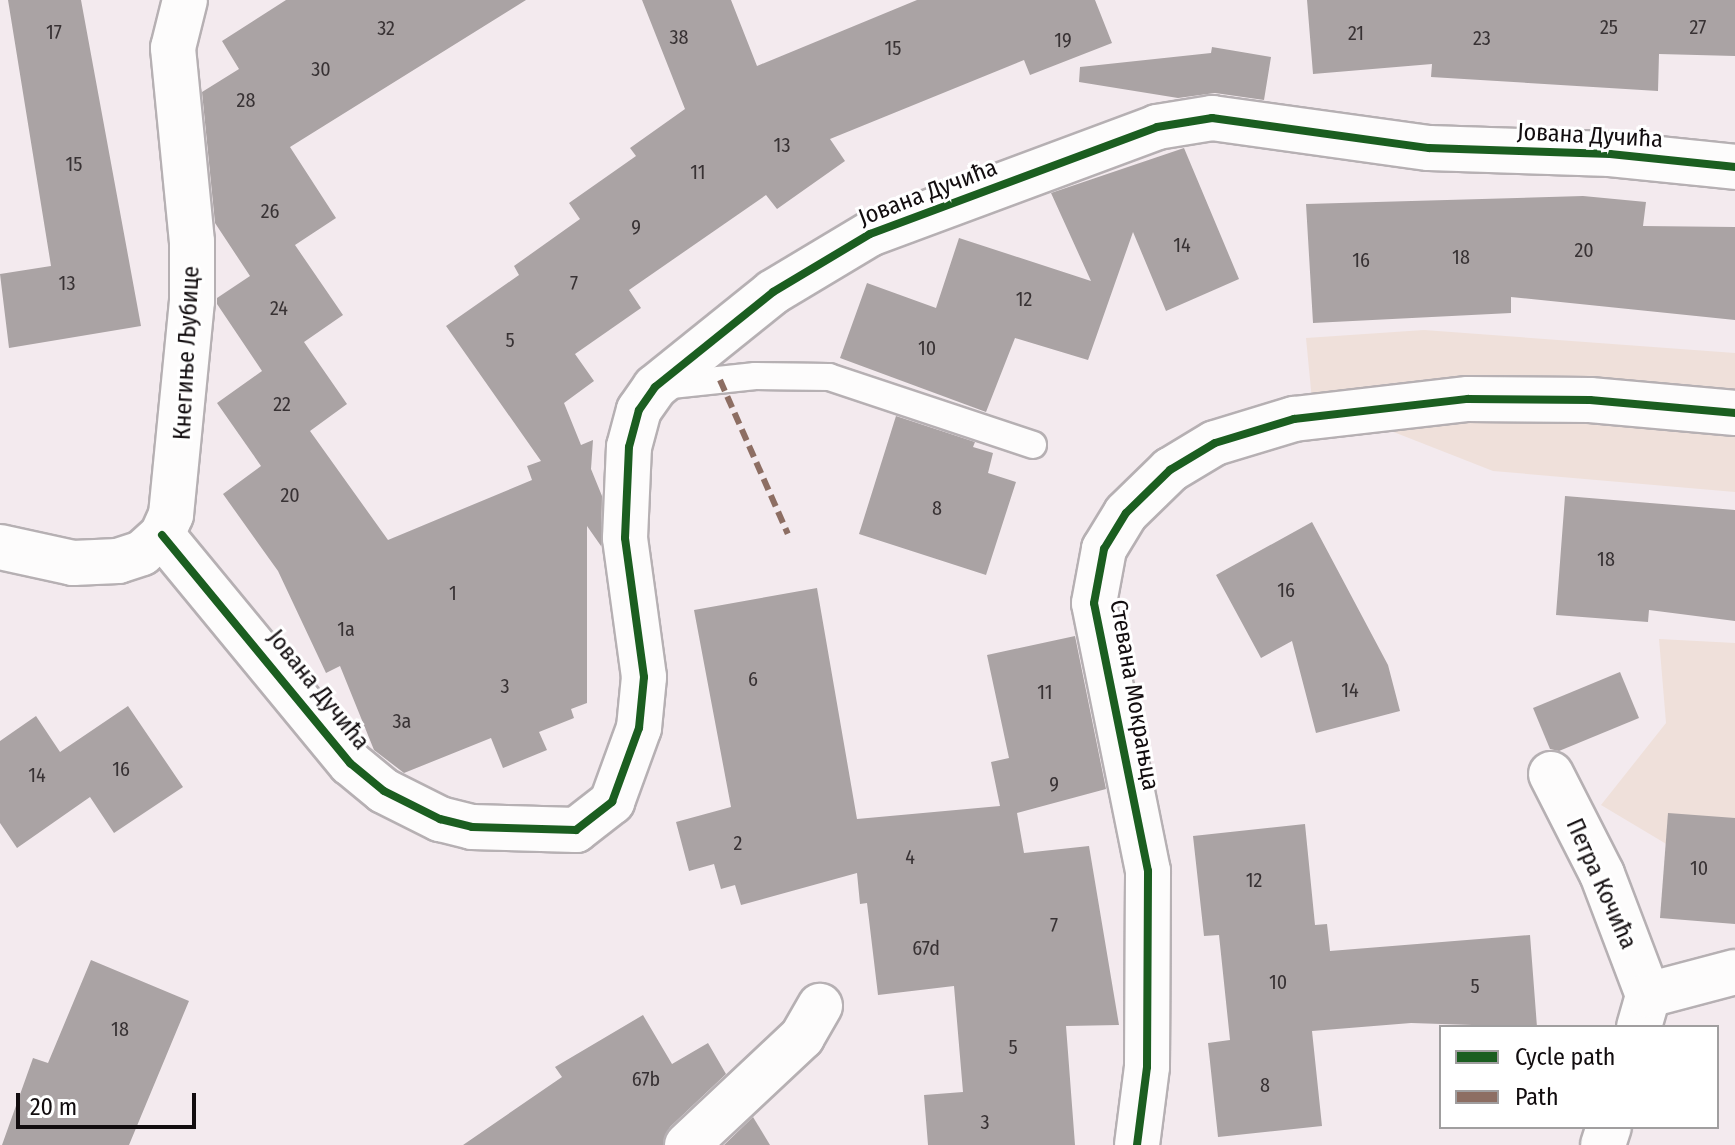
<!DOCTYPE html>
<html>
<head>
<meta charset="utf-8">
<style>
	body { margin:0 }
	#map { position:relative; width:1735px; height:1145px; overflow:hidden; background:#f3eaee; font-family:"Fira Sans Condensed",sans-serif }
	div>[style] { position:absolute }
	.green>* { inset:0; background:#efe0da }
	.building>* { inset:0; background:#aaa3a4 }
	.roads { filter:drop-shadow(2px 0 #b6b0b3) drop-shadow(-2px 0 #b6b0b3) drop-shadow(0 2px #b6b0b3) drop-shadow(0 -2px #b6b0b3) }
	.lane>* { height:26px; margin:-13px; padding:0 13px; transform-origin:13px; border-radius:13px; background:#fdfcfc }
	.street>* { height:44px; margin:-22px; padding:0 22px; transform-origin:22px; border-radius:22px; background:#fdfcfc }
	.quiet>* { height:6px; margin-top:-3px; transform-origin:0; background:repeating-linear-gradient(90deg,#8d6e63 0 12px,transparent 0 18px) }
	.cycleway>* { height:8px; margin:-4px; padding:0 4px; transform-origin:4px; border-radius:4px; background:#1b5e20 }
	span { translate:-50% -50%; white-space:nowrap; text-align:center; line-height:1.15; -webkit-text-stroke:6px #fff; paint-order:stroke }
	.number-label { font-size:20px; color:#383234 }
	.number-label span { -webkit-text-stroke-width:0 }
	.street-label { font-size:24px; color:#120d0f }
	.legend { position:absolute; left:1439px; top:1025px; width:280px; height:104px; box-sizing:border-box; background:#fff; border:2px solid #a09e9f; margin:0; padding:10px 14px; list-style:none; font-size:24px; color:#120d0f }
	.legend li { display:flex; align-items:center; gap:16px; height:40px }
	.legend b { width:40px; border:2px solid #a09e9f }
	.scale { position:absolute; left:16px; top:1093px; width:180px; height:36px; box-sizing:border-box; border:4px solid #120d0f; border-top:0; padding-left:10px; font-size:24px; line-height:28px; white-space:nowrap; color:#120d0f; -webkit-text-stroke:6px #fff; paint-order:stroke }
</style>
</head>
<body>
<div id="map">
	<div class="green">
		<div style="clip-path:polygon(1424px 330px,1735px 353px,1735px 492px,1493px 471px,1312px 400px,1306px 338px)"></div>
		<div style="clip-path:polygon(1659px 639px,1735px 643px,1735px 885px,1601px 805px,1666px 723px)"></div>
	</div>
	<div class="building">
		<div style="clip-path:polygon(8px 0,81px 0,141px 326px,9px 348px,0 274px,51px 266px)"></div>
		<div style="clip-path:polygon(286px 0,526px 0,290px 147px,336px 218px,295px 245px,343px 315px,304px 342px,347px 404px,310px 431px,388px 540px,532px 480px,527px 466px,541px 461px,446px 326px,519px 275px,514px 266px,580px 219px,569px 203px,636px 156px,630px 148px,685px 109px,642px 0,731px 0,757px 66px,917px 0,1095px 0,1112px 43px,1030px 75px,1024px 60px,830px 139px,845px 161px,777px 209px,766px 195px,629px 290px,641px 308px,575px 354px,594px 381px,564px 403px,581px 445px,593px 440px,591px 469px,602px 496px,601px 546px,587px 526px,587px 703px,571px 709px,574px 718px,539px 732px,547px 750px,503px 768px,491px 738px,404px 773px,374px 750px,340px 666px,326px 673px,278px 571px,223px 494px,261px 466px,217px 403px,262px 371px,217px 304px,217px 298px,250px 276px,215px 223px,202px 92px,239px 69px,222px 41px)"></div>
		<div style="clip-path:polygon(1307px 0,1735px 0,1735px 56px,1659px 54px,1658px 91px,1431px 77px,1432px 64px,1313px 74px)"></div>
		<div style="clip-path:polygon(1212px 47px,1271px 57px,1264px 100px,1215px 93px,1178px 98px,1079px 82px,1080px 67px,1211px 53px)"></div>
		<div style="clip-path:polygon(1184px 148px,1239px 279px,1166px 311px,1133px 232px,1088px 360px,1015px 338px,986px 412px,840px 358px,867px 283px,936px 308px,959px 238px,1091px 281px,1051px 193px)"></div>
		<div style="clip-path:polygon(1583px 196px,1646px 202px,1643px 226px,1735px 227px,1735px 320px,1511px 297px,1511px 313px,1313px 323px,1306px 204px)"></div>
		<div style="clip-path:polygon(896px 416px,975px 442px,973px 447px,993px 453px,988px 473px,1016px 482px,986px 575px,859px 534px)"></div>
		<div style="clip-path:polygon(1565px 496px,1735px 510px,1735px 621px,1649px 610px,1648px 622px,1556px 615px)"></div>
		<div style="clip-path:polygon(1312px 522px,1388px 665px,1400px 711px,1316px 733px,1292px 641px,1261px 658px,1216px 575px)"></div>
		<div style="clip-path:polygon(817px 588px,857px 819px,1000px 806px,991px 762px,1009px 758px,987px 655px,1075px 636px,1106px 789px,1017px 813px,1024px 853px,1089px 846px,1119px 1025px,1066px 1026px,1075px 1145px,928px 1145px,924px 1095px,963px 1092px,954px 986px,878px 995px,867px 903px,860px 904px,857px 873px,741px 905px,735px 885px,721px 889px,714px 864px,689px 871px,676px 822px,731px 807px,694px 610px)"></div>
		<div style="clip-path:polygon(1620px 672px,1639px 718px,1559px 751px,1550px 749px,1533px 708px)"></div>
		<div style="clip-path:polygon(128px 706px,183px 787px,114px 833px,90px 797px,17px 848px,0 823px,0 741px,36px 716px,60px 752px)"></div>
		<div style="clip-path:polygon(1668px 813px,1735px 818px,1735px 924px,1660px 918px)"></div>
		<div style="clip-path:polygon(1305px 824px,1315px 925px,1327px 924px,1330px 951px,1530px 935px,1537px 1027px,1411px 1023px,1312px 1031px,1322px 1126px,1218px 1137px,1208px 1043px,1230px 1040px,1219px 935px,1204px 936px,1193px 836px)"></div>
		<div style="clip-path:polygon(91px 960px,189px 1001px,129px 1145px,2px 1145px,33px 1058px,48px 1063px)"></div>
		<div style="clip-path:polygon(643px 1015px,672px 1064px,708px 1043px,726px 1074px,670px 1127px,663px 1145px,463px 1145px,562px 1077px,555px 1067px)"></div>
		<div style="clip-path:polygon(753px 1117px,770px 1145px,724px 1145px)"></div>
	</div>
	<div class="roads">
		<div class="lane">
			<div style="left:662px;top:386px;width:94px;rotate:-6.1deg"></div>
			<div style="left:755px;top:376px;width:74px;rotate:0.8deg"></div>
			<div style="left:829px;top:377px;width:215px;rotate:18.4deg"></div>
		</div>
		<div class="street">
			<div style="left:162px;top:535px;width:296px;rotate:50.5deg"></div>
			<div style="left:350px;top:763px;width:44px;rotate:39.5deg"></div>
			<div style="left:384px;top:791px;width:63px;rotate:26.6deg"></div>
			<div style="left:440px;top:819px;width:33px;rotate:14deg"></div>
			<div style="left:472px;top:827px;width:104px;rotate:1.7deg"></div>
			<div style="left:576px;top:830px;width:46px;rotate:-37.9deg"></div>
			<div style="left:612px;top:802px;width:79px;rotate:-70deg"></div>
			<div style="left:639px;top:728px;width:51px;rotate:-84.4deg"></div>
			<div style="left:644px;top:677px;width:140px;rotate:-97.8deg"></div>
			<div style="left:625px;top:538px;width:91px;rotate:-87.5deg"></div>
			<div style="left:629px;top:447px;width:38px;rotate:-75deg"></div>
			<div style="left:639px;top:410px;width:28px;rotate:-55deg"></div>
			<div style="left:655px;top:387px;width:151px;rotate:-38.8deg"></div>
			<div style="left:773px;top:292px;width:113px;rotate:-30.9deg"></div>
			<div style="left:870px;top:234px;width:306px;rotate:-20.4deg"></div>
			<div style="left:1157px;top:127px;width:56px;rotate:-9.3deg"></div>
			<div style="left:1212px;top:118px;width:219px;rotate:7.9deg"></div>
			<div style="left:1429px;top:148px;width:181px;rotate:1.9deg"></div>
			<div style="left:1610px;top:154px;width:126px;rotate:5.9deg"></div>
			<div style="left:0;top:547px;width:75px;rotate:12.4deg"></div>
			<div style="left:73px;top:563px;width:45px;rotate:-2.5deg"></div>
			<div style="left:118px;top:561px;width:25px;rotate:-18deg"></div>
			<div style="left:142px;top:553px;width:27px;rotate:-42deg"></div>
			<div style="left:162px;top:535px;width:22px;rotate:-66deg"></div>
			<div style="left:171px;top:515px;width:215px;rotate:-84.4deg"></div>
			<div style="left:192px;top:301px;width:59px;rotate:-90deg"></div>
			<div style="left:192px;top:242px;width:195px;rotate:-95.6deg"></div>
			<div style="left:173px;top:48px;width:49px;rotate:-76deg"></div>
			<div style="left:1551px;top:774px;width:112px;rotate:63deg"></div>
			<div style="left:1602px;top:874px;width:129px;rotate:69.2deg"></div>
			<div style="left:1639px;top:1027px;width:33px;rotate:-74deg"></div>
			<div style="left:1648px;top:995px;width:90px;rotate:-14.8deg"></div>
			<div style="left:687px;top:1145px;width:158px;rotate:-43.2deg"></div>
			<div style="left:802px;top:1037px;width:36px;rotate:-60deg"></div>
			<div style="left:1137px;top:1145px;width:79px;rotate:-82.7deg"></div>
			<div style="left:1147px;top:1067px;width:196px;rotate:-89.7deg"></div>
			<div style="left:1148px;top:871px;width:273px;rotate:-101.4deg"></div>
			<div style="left:1094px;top:603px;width:55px;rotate:-79.5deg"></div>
			<div style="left:1104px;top:549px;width:42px;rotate:-58.6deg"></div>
			<div style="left:1126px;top:513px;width:62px;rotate:-44.3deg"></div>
			<div style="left:1170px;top:470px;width:52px;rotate:-31deg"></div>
			<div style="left:1215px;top:443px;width:83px;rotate:-16.9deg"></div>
			<div style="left:1294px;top:419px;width:175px;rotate:-6.6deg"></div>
			<div style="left:1468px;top:399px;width:122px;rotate:0.5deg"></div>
			<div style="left:1590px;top:400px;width:146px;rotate:5.1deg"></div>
			<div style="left:1603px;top:1145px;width:19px;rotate:-72deg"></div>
		</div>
	</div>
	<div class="quiet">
		<div style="left:720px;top:380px;width:168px;rotate:66.2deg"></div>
	</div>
	<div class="cycleway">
		<div style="left:162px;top:535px;width:296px;rotate:50.5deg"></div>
		<div style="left:350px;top:763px;width:44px;rotate:39.5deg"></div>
		<div style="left:384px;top:791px;width:63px;rotate:26.6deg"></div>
		<div style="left:440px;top:819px;width:33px;rotate:14deg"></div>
		<div style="left:472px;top:827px;width:104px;rotate:1.7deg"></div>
		<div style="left:576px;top:830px;width:46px;rotate:-37.9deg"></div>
		<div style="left:612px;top:802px;width:79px;rotate:-70deg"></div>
		<div style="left:639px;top:728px;width:51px;rotate:-84.4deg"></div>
		<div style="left:644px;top:677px;width:140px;rotate:-97.8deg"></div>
		<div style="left:625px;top:538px;width:91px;rotate:-87.5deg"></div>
		<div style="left:629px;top:447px;width:38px;rotate:-75deg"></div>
		<div style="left:639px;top:410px;width:28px;rotate:-55deg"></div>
		<div style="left:655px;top:387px;width:151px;rotate:-38.8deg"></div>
		<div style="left:773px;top:292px;width:113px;rotate:-30.9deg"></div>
		<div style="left:870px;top:234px;width:306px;rotate:-20.4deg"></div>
		<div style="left:1157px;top:127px;width:56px;rotate:-9.3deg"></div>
		<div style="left:1212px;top:118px;width:219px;rotate:7.9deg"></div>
		<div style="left:1429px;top:148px;width:181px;rotate:1.9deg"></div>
		<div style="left:1610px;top:154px;width:126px;rotate:5.9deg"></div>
		<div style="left:1137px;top:1145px;width:79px;rotate:-82.7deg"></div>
		<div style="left:1147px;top:1067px;width:196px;rotate:-89.7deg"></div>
		<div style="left:1148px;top:871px;width:273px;rotate:-101.4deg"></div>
		<div style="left:1094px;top:603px;width:55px;rotate:-79.5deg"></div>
		<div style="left:1104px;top:549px;width:42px;rotate:-58.6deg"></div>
		<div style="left:1126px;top:513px;width:62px;rotate:-44.3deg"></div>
		<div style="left:1170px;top:470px;width:52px;rotate:-31deg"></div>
		<div style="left:1215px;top:443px;width:83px;rotate:-16.9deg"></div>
		<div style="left:1294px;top:419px;width:175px;rotate:-6.6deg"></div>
		<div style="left:1468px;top:399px;width:122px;rotate:0.5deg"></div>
		<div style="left:1590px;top:400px;width:146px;rotate:5.1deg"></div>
	</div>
	<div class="number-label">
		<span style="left:1609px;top:27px">25</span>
		<span style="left:1698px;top:27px">27</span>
		<span style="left:386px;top:28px">32</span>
		<span style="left:54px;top:32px">17</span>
		<span style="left:1356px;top:33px">21</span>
		<span style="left:679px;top:37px">38</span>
		<span style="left:1482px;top:38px">23</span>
		<span style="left:1063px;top:40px">19</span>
		<span style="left:893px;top:48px">15</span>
		<span style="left:321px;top:69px">30</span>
		<span style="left:246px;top:100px">28</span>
		<span style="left:782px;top:145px">13</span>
		<span style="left:74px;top:164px">15</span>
		<span style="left:698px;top:172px">11</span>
		<span style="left:270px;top:211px">26</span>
		<span style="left:636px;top:227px">9</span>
		<span style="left:1182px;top:245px">14</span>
		<span style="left:1584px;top:250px">20</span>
		<span style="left:1461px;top:257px">18</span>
		<span style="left:1361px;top:260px">16</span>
		<span style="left:67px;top:283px">13</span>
		<span style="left:574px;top:283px">7</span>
		<span style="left:1024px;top:299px">12</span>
		<span style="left:279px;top:308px">24</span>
		<span style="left:510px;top:340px">5</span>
		<span style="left:927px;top:348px">10</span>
		<span style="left:282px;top:404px">22</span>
		<span style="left:290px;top:495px">20</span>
		<span style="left:937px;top:508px">8</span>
		<span style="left:1606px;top:559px">18</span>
		<span style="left:1286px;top:590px">16</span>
		<span style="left:453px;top:593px">1</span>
		<span style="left:346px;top:629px">1a</span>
		<span style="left:753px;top:679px">6</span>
		<span style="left:505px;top:686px">3</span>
		<span style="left:1350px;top:690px">14</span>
		<span style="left:1045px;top:692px">11</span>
		<span style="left:402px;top:721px">3a</span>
		<span style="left:121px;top:769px">16</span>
		<span style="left:37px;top:775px">14</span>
		<span style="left:1054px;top:784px">9</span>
		<span style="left:738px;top:843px">2</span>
		<span style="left:910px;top:857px">4</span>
		<span style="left:1699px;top:868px">10</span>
		<span style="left:1254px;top:880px">12</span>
		<span style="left:1054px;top:925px">7</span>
		<span style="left:926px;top:948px">67d</span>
		<span style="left:1278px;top:982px">10</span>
		<span style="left:1475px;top:986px">5</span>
		<span style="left:120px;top:1029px">18</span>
		<span style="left:1013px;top:1047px">5</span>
		<span style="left:646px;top:1079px">67b</span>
		<span style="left:1265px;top:1085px">8</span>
		<span style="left:985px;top:1122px">3</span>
	</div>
	<div class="street-label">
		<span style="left:1590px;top:136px;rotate:3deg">Јована Дучића</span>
		<span style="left:928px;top:193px;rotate:-21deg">Јована Дучића</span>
		<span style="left:187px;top:353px;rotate:-87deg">Кнегиње Љубице</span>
		<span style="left:318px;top:690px;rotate:51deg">Јована Дучића</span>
		<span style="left:1134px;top:695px;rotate:80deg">Стевана Мокрањца</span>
		<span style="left:1601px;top:884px;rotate:66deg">Петра Кочића</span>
	</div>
	<ul class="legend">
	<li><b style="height:10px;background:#1b5e20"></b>Cycle path</li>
	<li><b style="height:10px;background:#8d6e63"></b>Path</li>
	</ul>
	<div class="scale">20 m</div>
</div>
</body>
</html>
